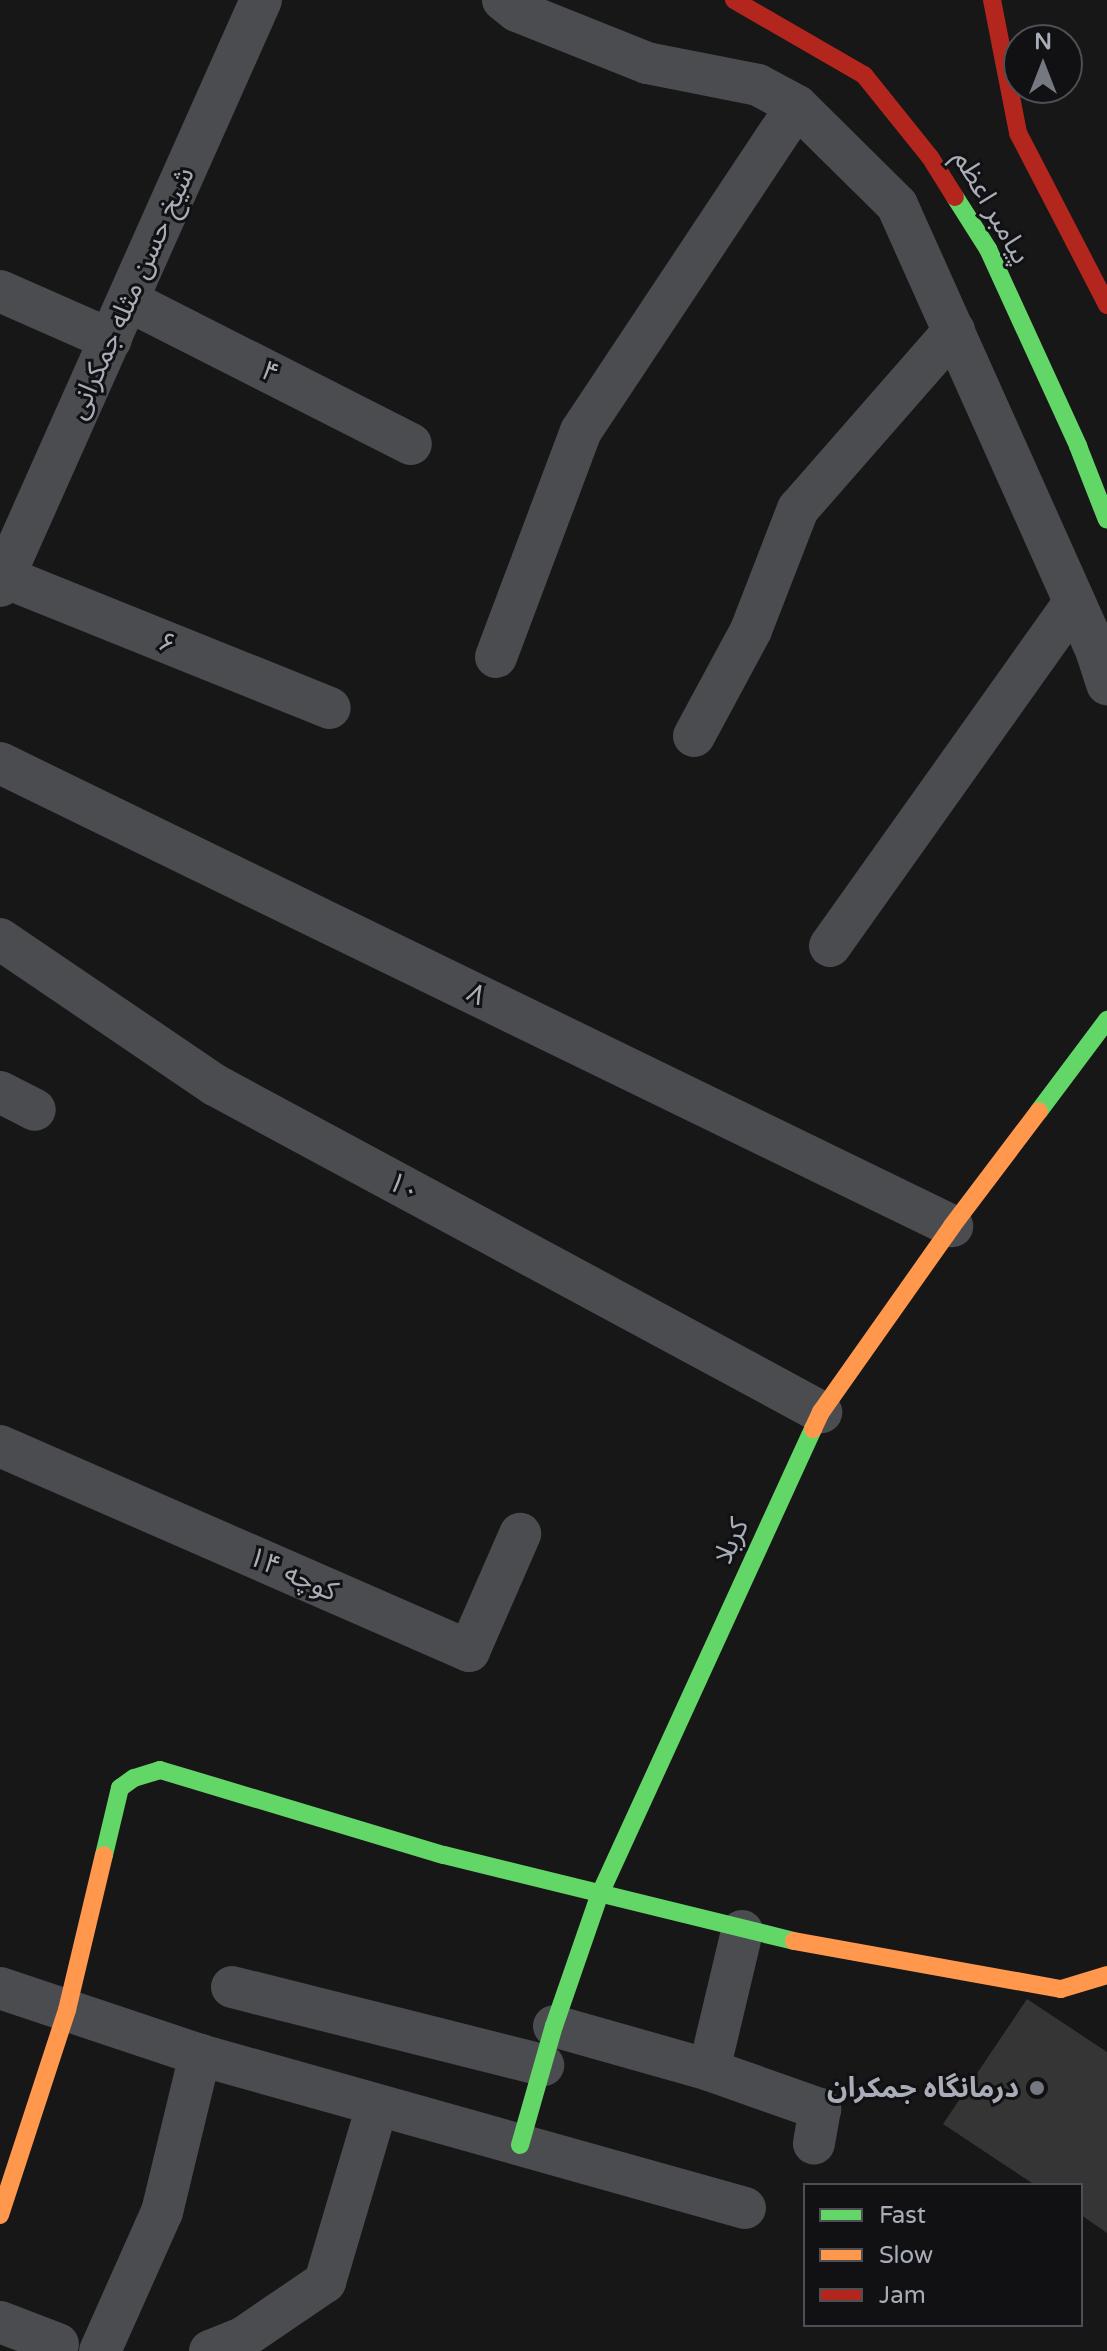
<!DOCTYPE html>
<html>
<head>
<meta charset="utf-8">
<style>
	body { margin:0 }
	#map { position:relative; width:1107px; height:2351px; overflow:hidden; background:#171717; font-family:"Varela Round","Noto Sans Arabic",sans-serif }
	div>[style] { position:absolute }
	.building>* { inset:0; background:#353536 }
	.street>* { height:42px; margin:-21px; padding:0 21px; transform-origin:21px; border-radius:21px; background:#4b4c50 }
	.fast>* { height:18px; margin:-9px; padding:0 9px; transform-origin:9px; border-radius:9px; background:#63d668 }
	.slow>* { height:18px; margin:-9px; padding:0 9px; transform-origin:9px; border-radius:9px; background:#ff974d }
	.jam>* { height:18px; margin:-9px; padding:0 9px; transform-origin:9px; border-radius:9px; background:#b3261e }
	.dots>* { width:22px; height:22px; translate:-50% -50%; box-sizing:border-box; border:4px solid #111113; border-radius:50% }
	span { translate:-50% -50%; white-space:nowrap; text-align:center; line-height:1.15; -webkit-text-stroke:6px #111113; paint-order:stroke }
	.street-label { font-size:28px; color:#a8adb8 }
	.poi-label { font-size:28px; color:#a8adb8; font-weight:700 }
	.right { translate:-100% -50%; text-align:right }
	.legend { position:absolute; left:803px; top:2183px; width:280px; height:144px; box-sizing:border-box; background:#111113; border:2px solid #4d4f55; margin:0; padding:10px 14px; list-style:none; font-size:24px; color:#a8adb8 }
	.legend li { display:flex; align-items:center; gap:16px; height:40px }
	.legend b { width:40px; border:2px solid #4d4f55 }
	.north { position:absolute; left:1003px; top:24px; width:80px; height:80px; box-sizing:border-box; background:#111113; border:2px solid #4d4f55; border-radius:50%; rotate:0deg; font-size:22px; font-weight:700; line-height:32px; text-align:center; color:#a8adb8 }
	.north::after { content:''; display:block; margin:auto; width:28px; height:36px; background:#757880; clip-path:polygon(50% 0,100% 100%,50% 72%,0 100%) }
</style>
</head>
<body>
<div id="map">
	<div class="building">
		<div style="clip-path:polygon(1027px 1999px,1107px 2052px,1107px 2233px,1081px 2215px,1081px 2185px,1035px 2185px,943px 2124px)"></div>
	</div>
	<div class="street">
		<div style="left:503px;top:0;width:18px;rotate:38deg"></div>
		<div style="left:517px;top:11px;width:140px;rotate:21.8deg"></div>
		<div style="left:647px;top:63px;width:113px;rotate:11.2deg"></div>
		<div style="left:758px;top:85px;width:44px;rotate:28.3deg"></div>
		<div style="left:797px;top:106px;width:141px;rotate:44.7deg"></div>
		<div style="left:897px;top:205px;width:491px;rotate:65.9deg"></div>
		<div style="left:1097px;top:653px;width:33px;rotate:72deg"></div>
		<div style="left:0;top:291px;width:121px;rotate:23.8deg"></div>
		<div style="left:129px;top:301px;width:316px;rotate:26.9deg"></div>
		<div style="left:4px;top:577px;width:351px;rotate:21.9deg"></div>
		<div style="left:0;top:586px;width:641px;rotate:-65.99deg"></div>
		<div style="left:496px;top:657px;width:241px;rotate:-69.4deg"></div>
		<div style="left:581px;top:431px;width:390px;rotate:-56.4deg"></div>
		<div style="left:694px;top:736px;width:120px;rotate:-61.7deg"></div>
		<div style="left:751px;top:630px;width:130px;rotate:-68.8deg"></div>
		<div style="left:798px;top:509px;width:237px;rotate:-48.8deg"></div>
		<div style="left:0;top:763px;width:1059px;rotate:25.94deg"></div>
		<div style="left:0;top:939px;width:260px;rotate:34.2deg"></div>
		<div style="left:215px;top:1085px;width:689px;rotate:28.35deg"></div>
		<div style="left:830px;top:946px;width:421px;rotate:-54.6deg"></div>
		<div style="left:0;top:1092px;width:39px;rotate:27deg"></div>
		<div style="left:0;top:1446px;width:512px;rotate:23.61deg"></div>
		<div style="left:469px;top:1651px;width:128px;rotate:-66.4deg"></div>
		<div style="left:232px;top:1987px;width:321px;rotate:14.1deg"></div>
		<div style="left:0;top:1988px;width:211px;rotate:18.5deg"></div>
		<div style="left:200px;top:2055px;width:566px;rotate:15.68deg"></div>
		<div style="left:554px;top:2026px;width:161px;rotate:15.8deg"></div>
		<div style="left:709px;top:2070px;width:118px;rotate:19.4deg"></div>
		<div style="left:820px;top:2109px;width:35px;rotate:100deg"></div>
		<div style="left:709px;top:2070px;width:143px;rotate:-76.6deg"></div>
		<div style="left:0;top:2322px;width:62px;rotate:20.8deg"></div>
		<div style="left:100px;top:2351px;width:152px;rotate:-66deg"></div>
		<div style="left:162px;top:2212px;width:162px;rotate:-76.4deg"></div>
		<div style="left:210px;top:2351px;width:37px;rotate:-22deg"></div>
		<div style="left:244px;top:2337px;width:98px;rotate:-34.2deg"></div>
		<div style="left:325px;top:2282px;width:184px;rotate:-73.5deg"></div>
	</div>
	<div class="fast">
		<div style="left:955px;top:197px;width:62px;rotate:57.6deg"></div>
		<div style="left:988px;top:249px;width:217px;rotate:65.4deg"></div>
		<div style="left:1078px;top:446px;width:79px;rotate:68.6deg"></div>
		<div style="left:1039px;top:1111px;width:114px;rotate:-53.2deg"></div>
		<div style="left:104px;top:1855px;width:69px;rotate:-76.6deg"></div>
		<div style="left:120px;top:1788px;width:17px;rotate:-36deg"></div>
		<div style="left:134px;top:1778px;width:27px;rotate:-17deg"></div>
		<div style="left:160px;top:1770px;width:296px;rotate:16.7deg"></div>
		<div style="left:444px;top:1855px;width:360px;rotate:13.8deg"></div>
		<div style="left:520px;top:2145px;width:124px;rotate:-74.1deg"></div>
		<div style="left:554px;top:2026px;width:138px;rotate:-70.9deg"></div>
		<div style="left:599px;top:1896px;width:514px;rotate:-65.38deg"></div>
	</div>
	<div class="slow">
		<div style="left:813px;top:1429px;width:19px;rotate:-65deg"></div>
		<div style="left:821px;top:1412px;width:228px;rotate:-54.8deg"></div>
		<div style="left:952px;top:1226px;width:144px;rotate:-52.9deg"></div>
		<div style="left:794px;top:1941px;width:271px;rotate:10.2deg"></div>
		<div style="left:1061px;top:1989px;width:48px;rotate:-16.9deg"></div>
		<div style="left:0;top:2215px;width:216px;rotate:-71.9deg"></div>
		<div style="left:67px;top:2010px;width:159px;rotate:-76.6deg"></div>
	</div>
	<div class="jam">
		<div style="left:734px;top:0;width:150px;rotate:30deg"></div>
		<div style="left:864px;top:75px;width:105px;rotate:51.2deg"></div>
		<div style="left:930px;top:157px;width:47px;rotate:58deg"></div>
		<div style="left:992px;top:0;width:136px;rotate:78.9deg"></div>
		<div style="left:1018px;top:133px;width:194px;rotate:62.6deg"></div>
	</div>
	<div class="dots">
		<div style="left:1037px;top:2088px;background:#757880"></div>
	</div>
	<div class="street-label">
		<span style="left:992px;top:207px;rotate:60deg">پیامبر اعظم</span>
		<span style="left:131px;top:293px;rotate:-66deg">شیخ حسن مثله جمکرانی</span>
		<span style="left:270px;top:372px;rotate:27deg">۴</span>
		<span style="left:167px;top:643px;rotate:22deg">۶</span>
		<span style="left:476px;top:994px;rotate:26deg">۸</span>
		<span style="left:404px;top:1187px;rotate:28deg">۱۰</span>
		<span style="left:731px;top:1541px;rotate:-65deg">کربلا</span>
		<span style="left:293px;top:1574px;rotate:24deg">کوچه ۱۴</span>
	</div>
	<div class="poi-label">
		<span class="right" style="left:1019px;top:2088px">درمانگاه جمکران</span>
	</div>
	<ul class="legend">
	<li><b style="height:10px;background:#63d668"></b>Fast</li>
	<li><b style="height:10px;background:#ff974d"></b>Slow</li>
	<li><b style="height:10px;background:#b3261e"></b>Jam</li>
	</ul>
	<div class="north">N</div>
</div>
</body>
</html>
